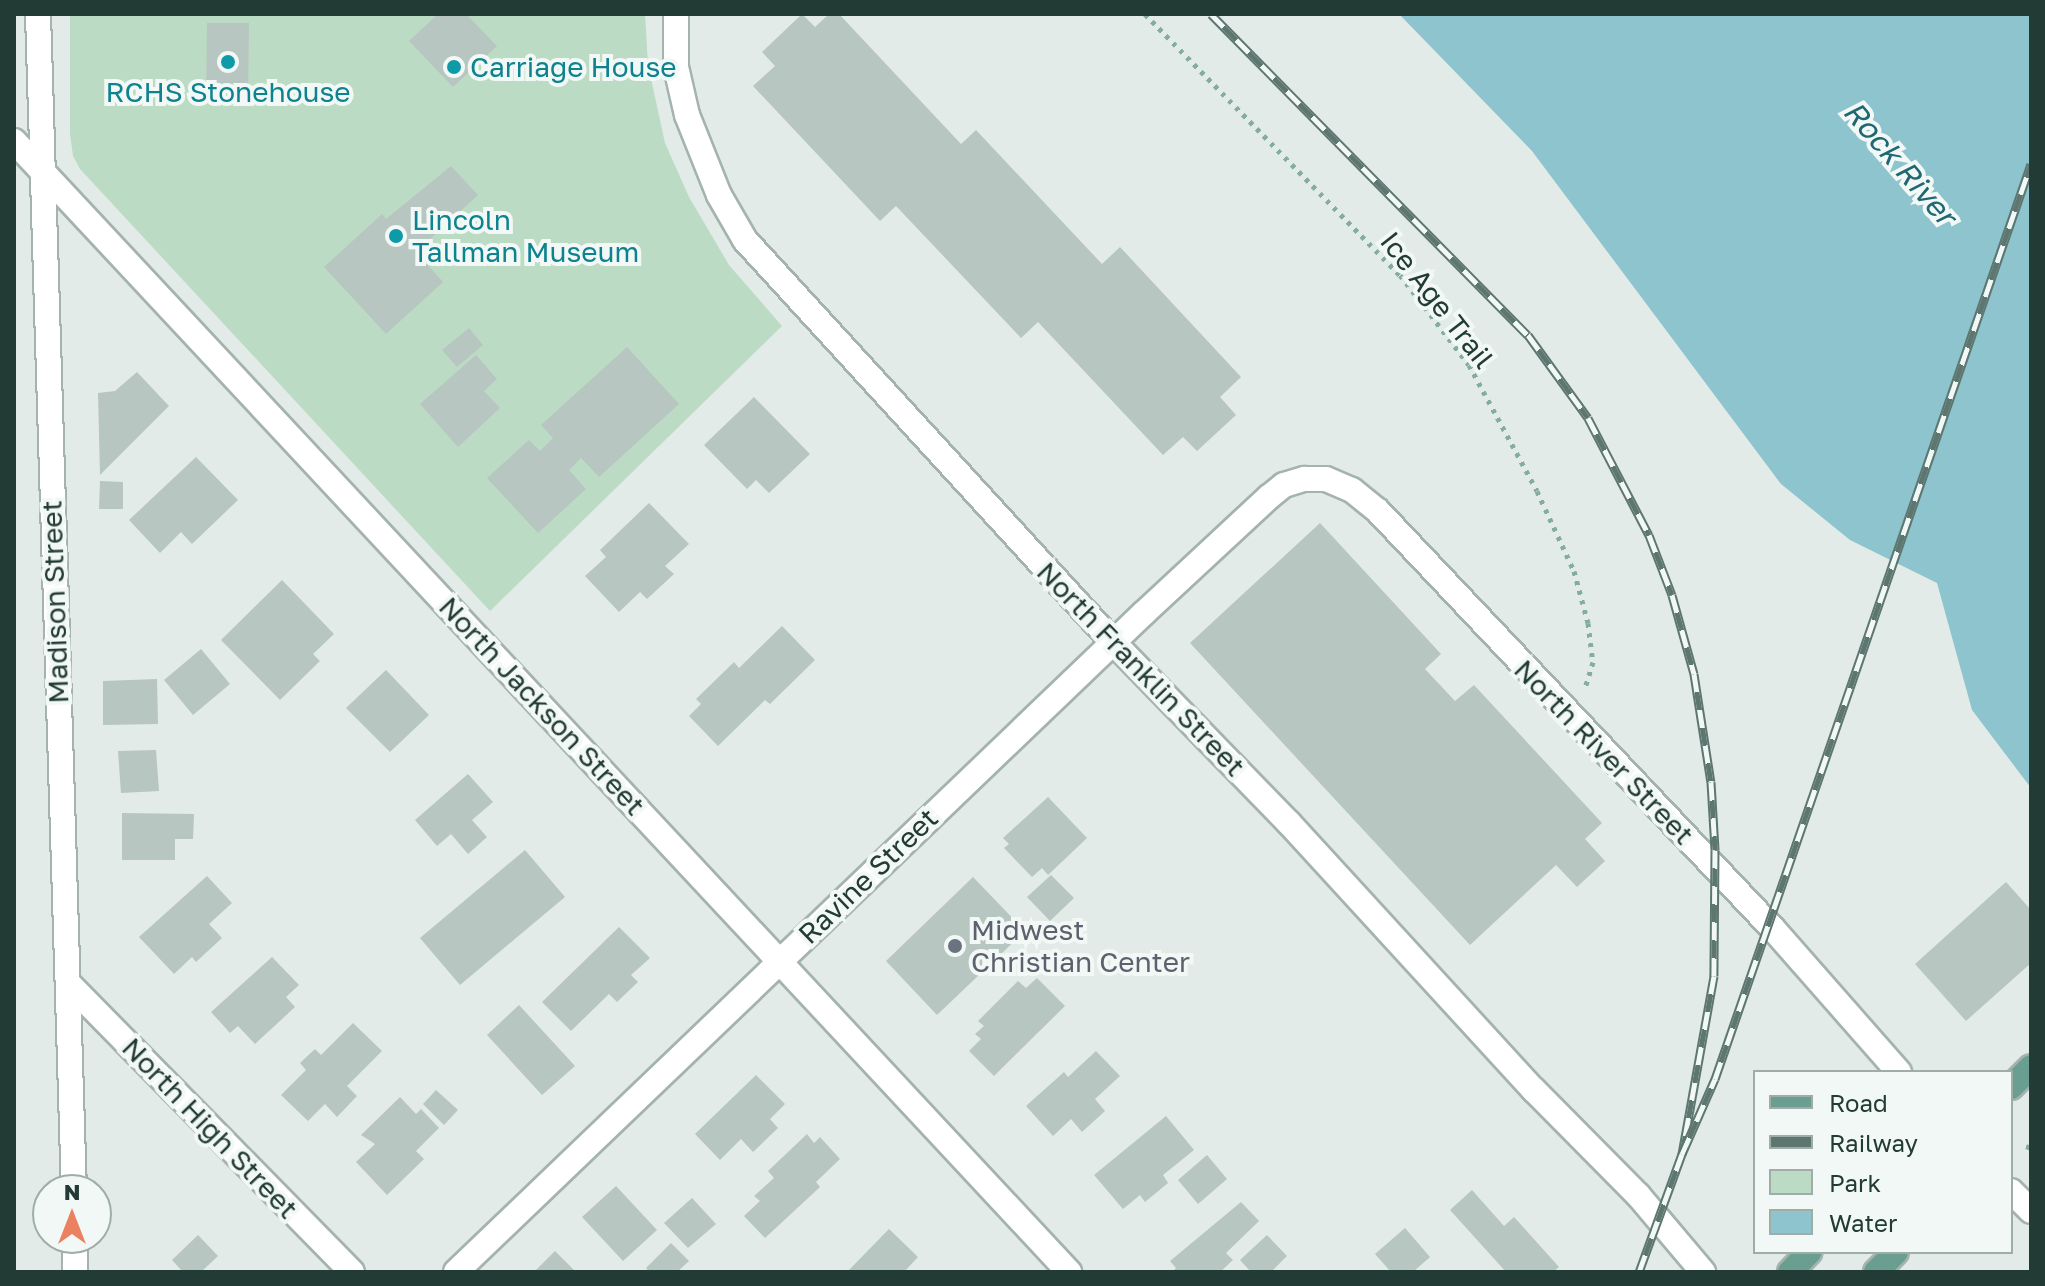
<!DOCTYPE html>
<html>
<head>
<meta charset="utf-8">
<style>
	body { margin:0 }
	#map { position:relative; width:2045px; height:1286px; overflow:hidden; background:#e2ebe7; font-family:"Golos Text",sans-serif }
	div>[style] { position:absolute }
	.green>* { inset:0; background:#bcdbc4 }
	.water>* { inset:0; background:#8dc4cd }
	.building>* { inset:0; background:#b7c6c0 }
	.path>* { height:5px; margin-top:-2.5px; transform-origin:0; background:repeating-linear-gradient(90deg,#84ada0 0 4px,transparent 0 10px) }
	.roads { filter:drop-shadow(2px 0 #a5b3ae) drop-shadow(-2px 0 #a5b3ae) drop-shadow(0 2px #a5b3ae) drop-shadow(0 -2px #a5b3ae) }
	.minor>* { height:24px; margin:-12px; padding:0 12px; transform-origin:12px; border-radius:12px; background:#fff }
	.secondary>* { height:24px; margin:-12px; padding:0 12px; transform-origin:12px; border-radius:12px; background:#fff }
	.primary>* { height:24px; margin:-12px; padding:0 12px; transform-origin:12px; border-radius:12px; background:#699e90 }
	.rail>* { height:9px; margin-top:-4.5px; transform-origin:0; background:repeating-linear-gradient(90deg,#f2f8f5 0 18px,#5d7770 0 36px); box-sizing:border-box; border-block:2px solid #5d7770 }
	.dots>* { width:22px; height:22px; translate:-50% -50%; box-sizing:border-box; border:4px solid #f2f8f5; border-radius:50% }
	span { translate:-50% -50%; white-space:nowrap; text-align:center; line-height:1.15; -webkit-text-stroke:8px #f2f8f5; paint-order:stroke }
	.culture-label { font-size:28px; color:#0d838f }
	.left { translate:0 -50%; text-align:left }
	.street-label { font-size:28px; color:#233b35 }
	.worship-label { font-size:28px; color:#5b616d }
	.water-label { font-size:30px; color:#206774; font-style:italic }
	.frame { position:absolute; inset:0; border:16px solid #233b35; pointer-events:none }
	.legend { position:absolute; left:1753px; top:1070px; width:260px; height:184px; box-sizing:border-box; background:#f2f8f5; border:2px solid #9faca8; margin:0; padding:10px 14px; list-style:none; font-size:24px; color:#233b35 }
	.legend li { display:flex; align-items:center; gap:16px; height:40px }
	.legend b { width:40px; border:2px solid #9faca8 }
	.north { position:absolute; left:32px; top:1174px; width:80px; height:80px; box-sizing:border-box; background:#f2f8f5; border:2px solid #9faca8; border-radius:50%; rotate:0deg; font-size:22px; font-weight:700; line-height:32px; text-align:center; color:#233b35 }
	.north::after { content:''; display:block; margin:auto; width:28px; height:36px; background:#ea8261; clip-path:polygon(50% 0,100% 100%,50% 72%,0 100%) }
</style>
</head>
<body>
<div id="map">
	<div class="green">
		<div style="clip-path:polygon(70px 14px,645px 14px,648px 65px,665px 143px,689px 197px,729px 265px,782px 326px,490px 611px,80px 169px,73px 156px,70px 134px)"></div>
	</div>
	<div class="water">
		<div style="clip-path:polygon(1399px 14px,2031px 14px,2031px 788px,1972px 710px,1937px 583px,1850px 540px,1781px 484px,1532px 151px)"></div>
	</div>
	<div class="building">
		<div style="clip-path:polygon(438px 14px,466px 14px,497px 46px,453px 87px,409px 41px)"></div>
		<div style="clip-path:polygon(802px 14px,815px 27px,829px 14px,839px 14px,961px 144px,976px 130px,1102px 264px,1120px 247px,1241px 377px,1220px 397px,1236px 415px,1197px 451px,1183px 437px,1163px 455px,1038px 322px,1021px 338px,896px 206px,880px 221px,753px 86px,775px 66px,762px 52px)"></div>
		<div style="clip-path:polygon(207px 23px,249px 23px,248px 101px,206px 101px)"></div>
		<div style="clip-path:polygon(451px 166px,478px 195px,416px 252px,443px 282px,386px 334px,324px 267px,382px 214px,386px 219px)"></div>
		<div style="clip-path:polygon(469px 328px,483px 345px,457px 367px,442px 350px)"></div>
		<div style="clip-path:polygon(627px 347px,679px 404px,599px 477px,581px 458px,569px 470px,586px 489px,538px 533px,487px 478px,529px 440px,540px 451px,553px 438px,541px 425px)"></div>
		<div style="clip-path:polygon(476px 355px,497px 379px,484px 391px,500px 408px,458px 447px,420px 404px)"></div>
		<div style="clip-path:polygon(137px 372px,169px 406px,100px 475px,98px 393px,115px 391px)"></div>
		<div style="clip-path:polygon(754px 397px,810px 454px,769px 493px,756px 480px,747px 489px,704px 445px)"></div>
		<div style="clip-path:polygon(196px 457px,238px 500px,192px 544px,181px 532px,160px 553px,129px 520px)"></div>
		<div style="clip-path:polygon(100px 481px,123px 482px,123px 509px,99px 509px)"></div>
		<div style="clip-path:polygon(649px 503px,689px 544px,665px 566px,674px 574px,647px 599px,640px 592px,619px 612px,585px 576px,606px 557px,600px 550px)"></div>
		<div style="clip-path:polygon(1320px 523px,1441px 654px,1425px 669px,1455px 701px,1474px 685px,1602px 823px,1585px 839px,1605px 861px,1577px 887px,1556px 865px,1470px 945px,1190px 643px)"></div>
		<div style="clip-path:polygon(282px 580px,334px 634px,313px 654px,320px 661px,280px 700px,221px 640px)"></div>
		<div style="clip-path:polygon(782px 626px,815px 660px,770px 704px,765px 700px,718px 746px,689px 716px,701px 704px,696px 699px,734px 662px,739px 668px)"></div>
		<div style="clip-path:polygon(201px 649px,230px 684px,193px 715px,164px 680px)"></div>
		<div style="clip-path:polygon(386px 670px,429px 715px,390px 752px,346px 708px)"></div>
		<div style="clip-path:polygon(157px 679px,158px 724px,103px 725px,103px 681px)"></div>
		<div style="clip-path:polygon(156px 750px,159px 791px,121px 793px,118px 751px)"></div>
		<div style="clip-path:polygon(468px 774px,493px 802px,472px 820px,487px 837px,468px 854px,451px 834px,437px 846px,415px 820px)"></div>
		<div style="clip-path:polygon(1048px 797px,1087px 838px,1048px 875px,1042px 868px,1032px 877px,1004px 848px,1009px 844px,1003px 838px)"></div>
		<div style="clip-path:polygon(122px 813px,194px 814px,193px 839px,175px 839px,175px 860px,122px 860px)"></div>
		<div style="clip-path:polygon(525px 850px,565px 897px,460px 985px,420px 938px)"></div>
		<div style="clip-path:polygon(1051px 875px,1074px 898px,1050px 921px,1027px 897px)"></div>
		<div style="clip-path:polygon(207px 876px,232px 903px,209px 924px,222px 938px,196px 962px,192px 957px,174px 974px,139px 937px)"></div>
		<div style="clip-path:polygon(973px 877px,1025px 931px,937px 1015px,886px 961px)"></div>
		<div style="clip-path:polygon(2006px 882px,2031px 910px,2031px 963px,1966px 1021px,1915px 964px)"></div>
		<div style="clip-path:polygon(619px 927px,650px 958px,631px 975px,638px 982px,617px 1002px,609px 994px,571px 1031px,542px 1002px)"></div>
		<div style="clip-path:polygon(272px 957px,299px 985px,286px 997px,295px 1007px,255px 1044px,238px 1026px,230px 1033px,211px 1012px)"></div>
		<div style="clip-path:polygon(1037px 978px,1065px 1006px,994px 1076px,969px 1051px,981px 1039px,975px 1034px,984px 1026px,978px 1021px,1018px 981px,1026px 988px)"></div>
		<div style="clip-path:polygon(519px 1005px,575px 1066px,542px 1095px,487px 1035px)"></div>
		<div style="clip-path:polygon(353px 1023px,382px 1051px,347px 1086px,357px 1096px,337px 1117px,325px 1104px,308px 1121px,281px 1095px,306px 1070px,300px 1063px,315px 1049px,321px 1055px)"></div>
		<div style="clip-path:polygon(1096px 1051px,1120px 1076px,1095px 1099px,1105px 1111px,1082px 1132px,1071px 1119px,1053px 1136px,1026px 1106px,1064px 1072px,1068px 1077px)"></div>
		<div style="clip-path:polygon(756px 1075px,785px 1104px,770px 1119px,778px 1128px,753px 1152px,741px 1139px,720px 1160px,695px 1134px)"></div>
		<div style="clip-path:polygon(436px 1090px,458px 1110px,444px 1125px,423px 1104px)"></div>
		<div style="clip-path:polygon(400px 1097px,416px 1114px,421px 1109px,439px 1128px,416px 1151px,424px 1159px,387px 1195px,356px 1162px,375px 1144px,361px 1135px)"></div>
		<div style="clip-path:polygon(1166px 1116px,1194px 1150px,1163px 1175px,1168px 1183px,1145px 1202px,1140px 1195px,1123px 1209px,1094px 1175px)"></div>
		<div style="clip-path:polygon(807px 1134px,814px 1143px,820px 1137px,840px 1159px,816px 1182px,820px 1187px,765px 1238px,744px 1216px,760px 1201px,754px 1196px,774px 1178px,768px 1171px)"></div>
		<div style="clip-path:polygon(1207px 1155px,1227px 1179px,1198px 1204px,1178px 1180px)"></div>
		<div style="clip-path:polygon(616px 1186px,657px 1230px,623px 1261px,582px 1217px)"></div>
		<div style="clip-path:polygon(1472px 1190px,1504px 1226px,1514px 1217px,1559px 1267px,1553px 1272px,1506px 1272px,1450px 1210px)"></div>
		<div style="clip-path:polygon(692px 1198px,716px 1224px,688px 1248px,664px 1223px)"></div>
		<div style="clip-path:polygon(1241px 1202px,1259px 1221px,1226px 1253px,1233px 1260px,1220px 1272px,1172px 1272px,1176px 1268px,1170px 1261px)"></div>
		<div style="clip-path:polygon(1405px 1228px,1430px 1257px,1413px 1272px,1391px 1272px,1375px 1254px)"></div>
		<div style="clip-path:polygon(889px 1229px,918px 1257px,904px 1272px,847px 1272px)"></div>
		<div style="clip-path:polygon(198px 1235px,218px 1256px,201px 1272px,183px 1272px,172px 1260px)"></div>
		<div style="clip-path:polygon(1267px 1235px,1287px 1256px,1271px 1272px,1251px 1272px,1240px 1260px)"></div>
		<div style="clip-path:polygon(671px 1243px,689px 1261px,677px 1272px,649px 1272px,646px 1268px)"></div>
		<div style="clip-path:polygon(555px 1251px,576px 1272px,534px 1272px)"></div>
	</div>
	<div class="path">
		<div style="left:1145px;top:14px;width:365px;rotate:45.7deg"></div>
		<div style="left:1400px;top:275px;width:113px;rotate:52.5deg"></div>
		<div style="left:1469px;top:365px;width:143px;rotate:61.6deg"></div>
		<div style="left:1537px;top:491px;width:88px;rotate:65.2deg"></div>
		<div style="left:1574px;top:571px;width:54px;rotate:74.9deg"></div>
		<div style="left:1588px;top:623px;width:39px;rotate:83deg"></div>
		<div style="left:1593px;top:662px;width:28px;rotate:107deg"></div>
		<div style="left:2026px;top:1146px;width:5px;rotate:22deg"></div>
	</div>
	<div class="roads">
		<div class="minor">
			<div style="left:38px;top:14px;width:1177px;rotate:88.25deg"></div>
			<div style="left:14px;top:141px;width:1547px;rotate:46.99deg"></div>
			<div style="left:68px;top:983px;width:405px;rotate:45.5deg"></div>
			<div style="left:2011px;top:1191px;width:28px;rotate:45deg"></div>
			<div style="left:75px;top:1238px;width:34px;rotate:90deg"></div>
			<div style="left:456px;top:1272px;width:953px;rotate:-43.77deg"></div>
			<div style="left:1144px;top:613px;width:171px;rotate:-42.9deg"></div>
			<div style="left:1269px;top:497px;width:19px;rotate:-39deg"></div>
			<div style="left:1284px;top:485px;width:21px;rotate:-17deg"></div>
			<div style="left:1304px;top:479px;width:22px"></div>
			<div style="left:1326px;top:479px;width:28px;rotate:23deg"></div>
			<div style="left:1352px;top:490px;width:33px;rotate:39deg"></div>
			<div style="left:1378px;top:511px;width:578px;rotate:46.61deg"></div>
			<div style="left:1775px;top:931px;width:188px;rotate:48.7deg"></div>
		</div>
		<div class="secondary">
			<div style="left:676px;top:14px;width:53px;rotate:90deg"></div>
			<div style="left:676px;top:67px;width:49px;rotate:77.1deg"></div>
			<div style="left:687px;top:115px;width:86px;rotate:68.2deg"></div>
			<div style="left:719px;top:195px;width:52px;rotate:60deg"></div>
			<div style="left:745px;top:240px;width:545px;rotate:47.53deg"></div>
			<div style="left:1113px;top:642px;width:252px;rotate:45.8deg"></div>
			<div style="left:1289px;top:823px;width:362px;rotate:47.5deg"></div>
			<div style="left:1534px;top:1090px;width:148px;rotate:45.3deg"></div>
			<div style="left:1638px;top:1195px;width:101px;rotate:49.8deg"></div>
		</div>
		<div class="primary">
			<div style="left:2011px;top:1087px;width:28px;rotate:-45deg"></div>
			<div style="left:1790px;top:1272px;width:28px;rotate:-46deg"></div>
			<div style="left:1876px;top:1272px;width:28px;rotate:-45deg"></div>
		</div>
	</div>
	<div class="rail">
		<div style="left:1211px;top:14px;width:451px;rotate:45.4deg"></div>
		<div style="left:1528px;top:335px;width:102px;rotate:54.1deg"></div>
		<div style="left:1588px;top:418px;width:132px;rotate:62.5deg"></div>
		<div style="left:1649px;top:535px;width:64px;rotate:69deg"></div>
		<div style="left:1672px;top:595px;width:82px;rotate:74.4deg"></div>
		<div style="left:1694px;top:674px;width:109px;rotate:81.1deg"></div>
		<div style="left:1711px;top:782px;width:68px;rotate:86.6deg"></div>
		<div style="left:1715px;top:850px;width:126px;rotate:90.5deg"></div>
		<div style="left:1714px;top:976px;width:181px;rotate:100.2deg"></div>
		<div style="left:1639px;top:1272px;width:126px;rotate:-70deg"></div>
		<div style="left:1682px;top:1154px;width:82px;rotate:-66.3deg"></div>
		<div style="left:1715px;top:1079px;width:968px;rotate:-70.95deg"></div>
	</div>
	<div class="dots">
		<div style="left:228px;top:62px;background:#0f9aa8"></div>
		<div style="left:454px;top:67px;background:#0f9aa8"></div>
		<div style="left:396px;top:236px;background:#0f9aa8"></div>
		<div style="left:955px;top:946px;background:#6b7280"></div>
	</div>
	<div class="culture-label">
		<span class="left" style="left:470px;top:67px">Carriage House</span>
		<span style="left:228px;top:92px">RCHS Stonehouse</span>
		<span class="left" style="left:412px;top:236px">Lincoln<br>Tallman Museum</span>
	</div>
	<div class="street-label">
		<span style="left:1437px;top:300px;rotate:52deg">Ice Age Trail</span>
		<span style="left:55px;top:602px;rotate:-92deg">Madison Street</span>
		<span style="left:1141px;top:669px;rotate:46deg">North Franklin Street</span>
		<span style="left:542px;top:706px;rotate:47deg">North Jackson Street</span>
		<span style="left:1604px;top:752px;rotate:46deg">North River Street</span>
		<span style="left:868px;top:876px;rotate:-44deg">Ravine Street</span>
		<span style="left:210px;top:1128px;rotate:46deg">North High Street</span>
	</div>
	<div class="worship-label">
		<span class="left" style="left:971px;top:946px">Midwest<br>Christian Center</span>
	</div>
	<div class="water-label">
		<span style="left:1900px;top:163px;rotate:49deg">Rock River</span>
	</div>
	<div class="frame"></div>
	<ul class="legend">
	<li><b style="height:10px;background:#699e90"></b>Road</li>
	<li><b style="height:10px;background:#5d7770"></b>Railway</li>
	<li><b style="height:22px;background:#bcdbc4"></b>Park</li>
	<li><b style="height:22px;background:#8dc4cd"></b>Water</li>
	</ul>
	<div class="north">N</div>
</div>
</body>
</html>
